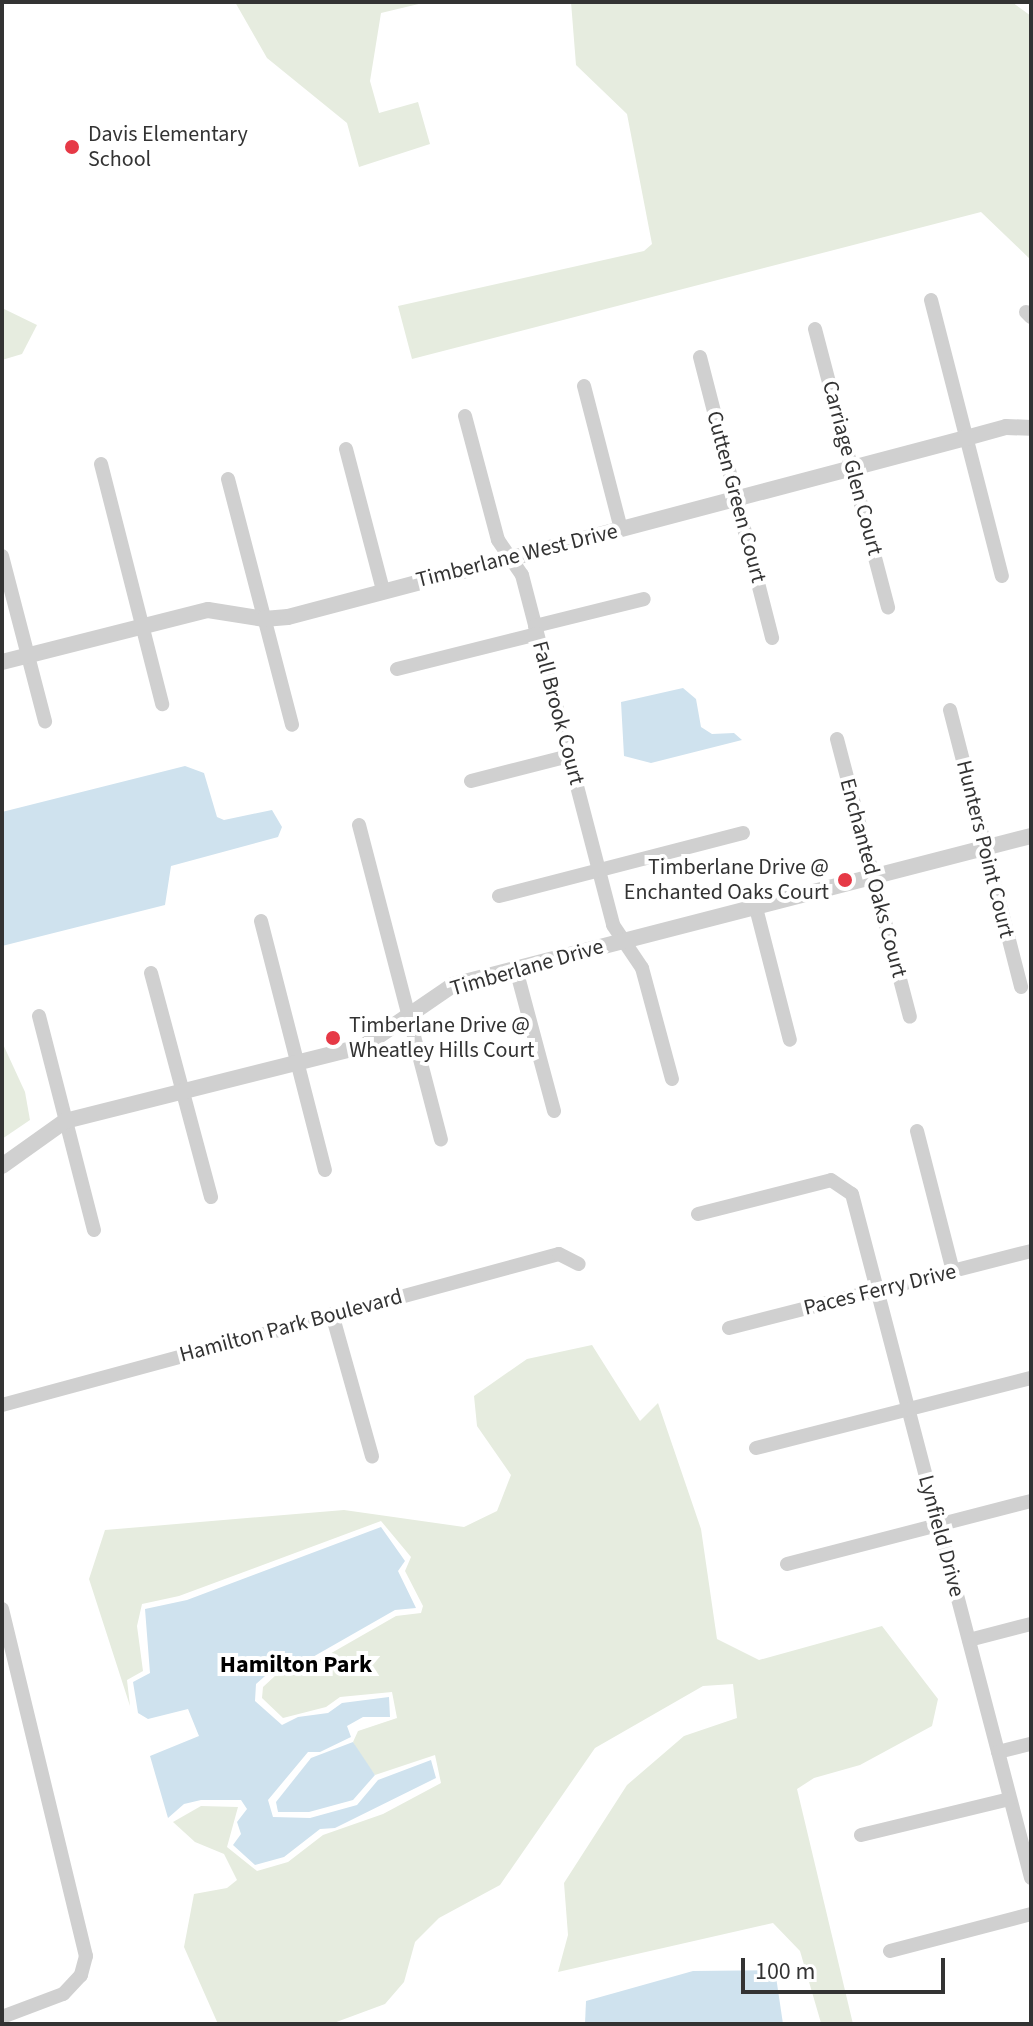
<!DOCTYPE html>
<html>
<head>
<meta charset="utf-8">
<style>
	body { margin:0 }
	#map { position:relative; width:1033px; height:2026px; overflow:hidden; background:#fff; font-family:"Source Sans 3",sans-serif }
	div>[style] { position:absolute }
	.green>* { inset:0; background:#e6ecdf }
	.water>* { inset:0; background:#cfe2ee }
	.minor>* { height:14px; margin:-7px; padding:0 7px; transform-origin:7px; border-radius:7px; background:#d0d0d0 }
	.tertiary>* { height:16px; margin:-8px; padding:0 8px; transform-origin:8px; border-radius:8px; background:#d0d0d0 }
	.dots>* { width:22px; height:22px; translate:-50% -50%; box-sizing:border-box; border:4px solid #fff; border-radius:50% }
	span { translate:-50% -50%; white-space:nowrap; text-align:center; line-height:1.15; -webkit-text-stroke:8px #fff; paint-order:stroke }
	.poi-label { font-size:22px; color:#333 }
	.left { translate:0 -50%; text-align:left }
	.right { translate:-100% -50%; text-align:right }
	.street-label { font-size:22px; color:#333 }
	.neighbourhood-label { font-size:24px; color:#000; font-weight:700 }
	.frame { position:absolute; inset:0; border:4px solid #333; pointer-events:none }
	.scale { position:absolute; left:741px; top:1958px; width:204px; height:36px; box-sizing:border-box; border:4px solid #333; border-top:0; padding-left:10px; font-size:24px; line-height:28px; white-space:nowrap; color:#333; -webkit-text-stroke:6px #fff; paint-order:stroke }
</style>
</head>
<body>
<div id="map">
	<div class="green">
		<div style="clip-path:polygon(235px 2px,427px 2px,381px 13px,370px 81px,379px 113px,418px 102px,430px 144px,359px 167px,347px 123px,267px 58px)"></div>
		<div style="clip-path:polygon(571px 2px,1012px 2px,1031px 16px,1031px 260px,981px 212px,412px 359px,398px 306px,644px 251px,652px 244px,627px 114px,576px 65px)"></div>
		<div style="clip-path:polygon(2px 308px,37px 325px,22px 354px,2px 360px)"></div>
		<div style="clip-path:polygon(2px 1042px,25px 1092px,30px 1120px,2px 1139px)"></div>
		<div style="clip-path:polygon(592px 1345px,640px 1421px,658px 1403px,701px 1529px,717px 1639px,759px 1660px,882px 1626px,938px 1699px,932px 1726px,860px 1765px,814px 1778px,797px 1789px,853px 2024px,821px 2023px,800px 1951px,773px 1923px,558px 1972px,568px 1935px,564px 1883px,627px 1785px,684px 1736px,737px 1718px,733px 1684px,703px 1686px,595px 1748px,500px 1885px,439px 1918px,415px 1942px,404px 1982px,385px 2004px,331px 2024px,218px 2024px,184px 1947px,194px 1894px,227px 1888px,237px 1880px,224px 1854px,195px 1842px,173px 1822px,201px 1806px,238px 1807px,227px 1847px,257px 1871px,288px 1862px,323px 1835px,383px 1814px,441px 1783px,435px 1755px,375px 1775px,360px 1756px,353px 1742px,358px 1731px,397px 1718px,392px 1692px,340px 1697px,326px 1707px,283px 1718px,262px 1698px,263px 1687px,276px 1675px,300px 1671px,396px 1616px,421px 1613px,423px 1606px,405px 1571px,411px 1557px,381px 1521px,179px 1596px,142px 1604px,137px 1626px,143px 1671px,127px 1680px,130px 1706px,89px 1579px,105px 1530px,344px 1510px,464px 1527px,497px 1511px,511px 1475px,477px 1426px,474px 1396px,527px 1359px)"></div>
	</div>
	<div class="water">
		<div style="clip-path:polygon(683px 688px,696px 699px,701px 727px,712px 734px,734px 733px,742px 740px,651px 763px,624px 756px,621px 702px)"></div>
		<div style="clip-path:polygon(185px 766px,204px 773px,217px 817px,224px 820px,272px 810px,282px 827px,278px 837px,171px 866px,165px 905px,2px 946px,2px 812px)"></div>
		<div style="clip-path:polygon(381px 1527px,405px 1561px,398px 1571px,416px 1608px,395px 1610px,297px 1666px,273px 1669px,256px 1684px,255px 1701px,282px 1725px,298px 1717px,328px 1713px,342px 1703px,389px 1697px,390px 1717px,363px 1717px,347px 1726px,351px 1737px,320px 1752px,308px 1752px,268px 1800px,273px 1817px,310px 1818px,357px 1805px,378px 1780px,431px 1760px,436px 1778px,335px 1828px,320px 1829px,284px 1857px,255px 1865px,233px 1845px,241px 1834px,237px 1822px,247px 1809px,241px 1800px,201px 1800px,184px 1804px,168px 1818px,150px 1756px,199px 1736px,188px 1709px,148px 1719px,138px 1713px,133px 1682px,150px 1673px,145px 1609px,187px 1600px)"></div>
		<div style="clip-path:polygon(353px 1742px,375px 1775px,353px 1800px,309px 1812px,278px 1812px,276px 1802px,311px 1758px)"></div>
		<div style="clip-path:polygon(775px 1970px,783px 2024px,585px 2024px,586px 2001px,693px 1971px)"></div>
	</div>
	<div class="minor">
		<div style="left:931px;top:300px;width:285px;rotate:75.6deg"></div>
		<div style="left:1026px;top:312px;width:7px;rotate:45deg"></div>
		<div style="left:815px;top:329px;width:288px;rotate:75.3deg"></div>
		<div style="left:700px;top:357px;width:290px;rotate:75.6deg"></div>
		<div style="left:584px;top:386px;width:148px;rotate:75.5deg"></div>
		<div style="left:465px;top:416px;width:128px;rotate:75.1deg"></div>
		<div style="left:498px;top:540px;width:42px;rotate:55.6deg"></div>
		<div style="left:522px;top:575px;width:362px;rotate:75.4deg"></div>
		<div style="left:613px;top:925px;width:52px;rotate:56deg"></div>
		<div style="left:642px;top:968px;width:115px;rotate:74.9deg"></div>
		<div style="left:346px;top:449px;width:146px;rotate:75.3deg"></div>
		<div style="left:101px;top:464px;width:248px;rotate:75.7deg"></div>
		<div style="left:228px;top:479px;width:254px;rotate:75.4deg"></div>
		<div style="left:2px;top:556px;width:171px;rotate:75.4deg"></div>
		<div style="left:535px;top:626px;width:112px;rotate:-13.9deg"></div>
		<div style="left:397px;top:669px;width:144px;rotate:-14deg"></div>
		<div style="left:950px;top:710px;width:286px;rotate:75.6deg"></div>
		<div style="left:837px;top:739px;width:287px;rotate:75.3deg"></div>
		<div style="left:471px;top:781px;width:101px;rotate:-14.3deg"></div>
		<div style="left:359px;top:825px;width:325px;rotate:75.4deg"></div>
		<div style="left:499px;top:896px;width:252px;rotate:-14.5deg"></div>
		<div style="left:756px;top:908px;width:136px;rotate:75.6deg"></div>
		<div style="left:261px;top:921px;width:257px;rotate:75.6deg"></div>
		<div style="left:516px;top:969px;width:147px;rotate:75deg"></div>
		<div style="left:151px;top:973px;width:232px;rotate:75deg"></div>
		<div style="left:39px;top:1016px;width:221px;rotate:75.6deg"></div>
		<div style="left:917px;top:1131px;width:145px;rotate:75.6deg"></div>
		<div style="left:698px;top:1214px;width:137px;rotate:-14.3deg"></div>
		<div style="left:831px;top:1180px;width:25px;rotate:34deg"></div>
		<div style="left:852px;top:1194px;width:707px;rotate:75.33deg"></div>
		<div style="left:332px;top:1314px;width:148px;rotate:74.3deg"></div>
		<div style="left:729px;top:1328px;width:312px;rotate:-14.3deg"></div>
		<div style="left:2px;top:1405px;width:577px;rotate:-15.17deg"></div>
		<div style="left:559px;top:1254px;width:22px;rotate:27deg"></div>
		<div style="left:756px;top:1448px;width:284px;rotate:-14.3deg"></div>
		<div style="left:787px;top:1564px;width:252px;rotate:-14.5deg"></div>
		<div style="left:2px;top:1609px;width:357px;rotate:76.4deg"></div>
		<div style="left:86px;top:1956px;width:20px;rotate:105deg"></div>
		<div style="left:81px;top:1975px;width:26px;rotate:133deg"></div>
		<div style="left:63px;top:1994px;width:65px;rotate:159.3deg"></div>
		<div style="left:969px;top:1640px;width:64px;rotate:-14.5deg"></div>
		<div style="left:998px;top:1752px;width:34px;rotate:-14deg"></div>
		<div style="left:861px;top:1835px;width:153px;rotate:-13.6deg"></div>
		<div style="left:890px;top:1951px;width:146px;rotate:-14.7deg"></div>
	</div>
	<div class="tertiary">
		<div style="left:2px;top:662px;width:212px;rotate:-14.2deg"></div>
		<div style="left:208px;top:610px;width:57px;rotate:9.1deg"></div>
		<div style="left:264px;top:619px;width:24px;rotate:-5deg"></div>
		<div style="left:288px;top:617px;width:701px;rotate:-14.79deg"></div>
		<div style="left:966px;top:438px;width:41px;rotate:-15.4deg"></div>
		<div style="left:1006px;top:427px;width:25px;rotate:2deg"></div>
		<div style="left:2px;top:1166px;width:77px;rotate:-35.5deg"></div>
		<div style="left:65px;top:1121px;width:308px;rotate:-14.1deg"></div>
		<div style="left:364px;top:1046px;width:108px;rotate:-34.4deg"></div>
		<div style="left:453px;top:985px;width:597px;rotate:-14.46deg"></div>
	</div>
	<div class="dots">
		<div style="left:72px;top:147px;background:#e63946"></div>
		<div style="left:845px;top:880px;background:#e63946"></div>
		<div style="left:333px;top:1038px;background:#e63946"></div>
	</div>
	<div class="poi-label">
		<span class="left" style="left:88px;top:147px">Davis Elementary<br>School</span>
		<span class="right" style="left:829px;top:880px">Timberlane Drive @<br>Enchanted Oaks Court</span>
		<span class="left" style="left:349px;top:1038px">Timberlane Drive @<br>Wheatley Hills Court</span>
	</div>
	<div class="street-label">
		<span style="left:852px;top:468px;rotate:75deg">Carriage Glen Court</span>
		<span style="left:736px;top:497px;rotate:75deg">Cutten Green Court</span>
		<span style="left:517px;top:556px;rotate:-14deg">Timberlane West Drive</span>
		<span style="left:558px;top:713px;rotate:75deg">Fall Brook Court</span>
		<span style="left:985px;top:849px;rotate:76deg">Hunters Point Court</span>
		<span style="left:873px;top:878px;rotate:75deg">Enchanted Oaks Court</span>
		<span style="left:527px;top:968px;rotate:-16deg">Timberlane Drive</span>
		<span style="left:880px;top:1290px;rotate:-14deg">Paces Ferry Drive</span>
		<span style="left:291px;top:1326px;rotate:-15deg">Hamilton Park Boulevard</span>
		<span style="left:941px;top:1536px;rotate:75deg">Lynfield Drive</span>
	</div>
	<div class="neighbourhood-label">
		<span style="left:296px;top:1665px">Hamilton Park</span>
	</div>
	<div class="frame"></div>
	<div class="scale">100 m</div>
</div>
</body>
</html>
